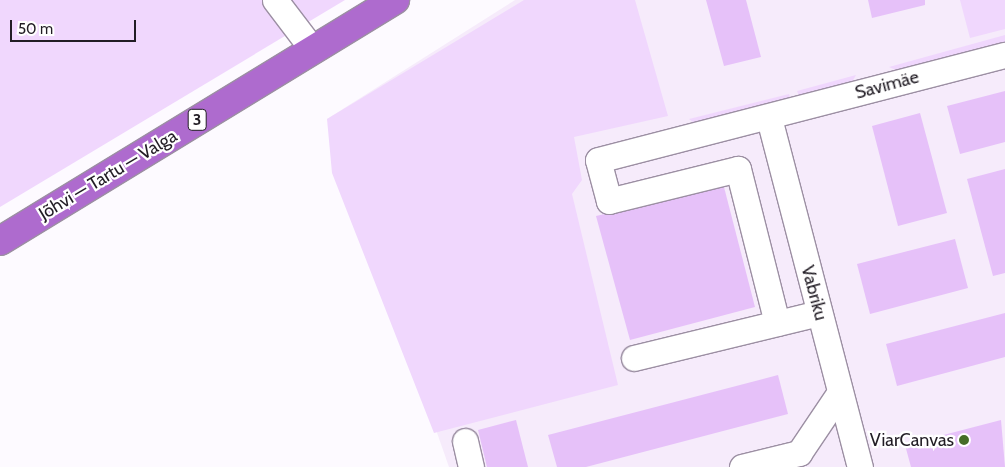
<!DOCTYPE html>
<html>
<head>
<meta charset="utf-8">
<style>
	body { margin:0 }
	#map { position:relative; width:1005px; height:467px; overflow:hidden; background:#fdfaff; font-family:Cabin,sans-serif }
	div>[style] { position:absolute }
	.built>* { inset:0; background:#f6ebfb }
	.green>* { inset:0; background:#f0d7fd }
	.building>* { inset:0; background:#e6c1f9 }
	.roads { filter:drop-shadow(1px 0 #9c8fa3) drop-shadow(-1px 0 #9c8fa3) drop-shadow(0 1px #9c8fa3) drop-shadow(0 -1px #9c8fa3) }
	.minor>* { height:25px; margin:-12.5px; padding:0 12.5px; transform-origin:12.5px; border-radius:12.5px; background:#fff }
	.highway>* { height:28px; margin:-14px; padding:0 14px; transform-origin:14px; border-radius:14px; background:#ae6bce }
	.dots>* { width:14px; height:14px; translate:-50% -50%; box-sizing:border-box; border:2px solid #fff; border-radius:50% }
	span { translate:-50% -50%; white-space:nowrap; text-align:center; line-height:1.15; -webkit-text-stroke:4.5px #fff; paint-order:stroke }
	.shield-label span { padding:1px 4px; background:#fff; border:1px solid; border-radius:4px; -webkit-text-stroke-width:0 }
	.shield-label { font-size:16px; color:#221d25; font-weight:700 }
	.street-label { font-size:18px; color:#221d25 }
	.poi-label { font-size:18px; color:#221d25 }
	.right { translate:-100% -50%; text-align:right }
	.scale { position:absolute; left:10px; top:20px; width:126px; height:22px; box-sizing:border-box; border:2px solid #221d25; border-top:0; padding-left:6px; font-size:15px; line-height:18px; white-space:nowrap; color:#221d25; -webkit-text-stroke:4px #fff; paint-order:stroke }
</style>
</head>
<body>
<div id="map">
	<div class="built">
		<div style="clip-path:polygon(515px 0,1005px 0,1005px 467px,449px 467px,327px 119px)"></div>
	</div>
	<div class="green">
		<div style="clip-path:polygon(0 0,345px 0,0 207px)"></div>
		<div style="clip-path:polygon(524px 0,635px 0,668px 116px,574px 137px,582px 180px,572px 194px,618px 385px,434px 433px,332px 173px,327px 119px)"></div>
		<div style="clip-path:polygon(960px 0,1005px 0,1005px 29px,970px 38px)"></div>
		<div style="clip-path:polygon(1005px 35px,1005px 43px,898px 71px,889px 67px)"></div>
		<div style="clip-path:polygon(856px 75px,852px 82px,800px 98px,797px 91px)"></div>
		<div style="clip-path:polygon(789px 94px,791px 100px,694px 123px,689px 119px)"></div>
	</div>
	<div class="building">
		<div style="clip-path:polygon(706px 0,746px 0,761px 57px,724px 66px)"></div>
		<div style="clip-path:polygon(868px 0,925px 0,925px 5px,872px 18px)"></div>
		<div style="clip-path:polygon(1005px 91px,1005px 142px,960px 154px,947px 106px)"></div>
		<div style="clip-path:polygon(920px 113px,947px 213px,898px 226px,872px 126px)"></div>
		<div style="clip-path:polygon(1005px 169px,1005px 273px,993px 276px,967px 179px)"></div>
		<div style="clip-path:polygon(724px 187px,755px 307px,630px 340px,596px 216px)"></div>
		<div style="clip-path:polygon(955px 239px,968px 288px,870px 314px,857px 264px)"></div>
		<div style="clip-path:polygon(1005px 313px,1005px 357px,897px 386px,886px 344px)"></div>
		<div style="clip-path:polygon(778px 375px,788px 414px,586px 467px,557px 467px,548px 435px)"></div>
		<div style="clip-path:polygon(516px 420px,528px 467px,487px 467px,478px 430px)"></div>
		<div style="clip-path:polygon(1001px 420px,1005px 467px,911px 467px,905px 445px)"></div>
	</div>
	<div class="roads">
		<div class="minor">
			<div style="left:275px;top:0;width:63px;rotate:52.8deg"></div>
			<div style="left:769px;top:118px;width:361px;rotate:75.4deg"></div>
			<div style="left:777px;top:323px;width:159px;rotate:-104.2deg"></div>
			<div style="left:738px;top:169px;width:133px;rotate:166.1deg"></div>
			<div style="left:609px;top:201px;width:42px;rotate:-105deg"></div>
			<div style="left:598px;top:160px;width:420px;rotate:-14.5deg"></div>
			<div style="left:634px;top:358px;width:190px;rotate:-13.7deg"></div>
			<div style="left:465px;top:441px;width:27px;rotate:77deg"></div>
			<div style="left:742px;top:467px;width:59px;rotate:-13.8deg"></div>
			<div style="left:799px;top:453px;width:73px;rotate:-56.1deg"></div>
		</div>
		<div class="highway">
			<div style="left:0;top:241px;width:463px;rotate:-31.4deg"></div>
		</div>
	</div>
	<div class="dots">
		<div style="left:964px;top:440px;background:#456d28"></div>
	</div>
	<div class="shield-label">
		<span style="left:197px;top:120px">3</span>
	</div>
	<div class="street-label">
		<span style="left:887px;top:85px;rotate:-15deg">Savimäe</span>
		<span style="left:108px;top:175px;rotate:-31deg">Jõhvi — Tartu — Valga</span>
		<span style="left:814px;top:293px;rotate:75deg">Vabriku</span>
	</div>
	<div class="poi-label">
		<span class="right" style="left:954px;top:440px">ViarCanvas</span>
	</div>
	<div class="scale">50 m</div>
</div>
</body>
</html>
